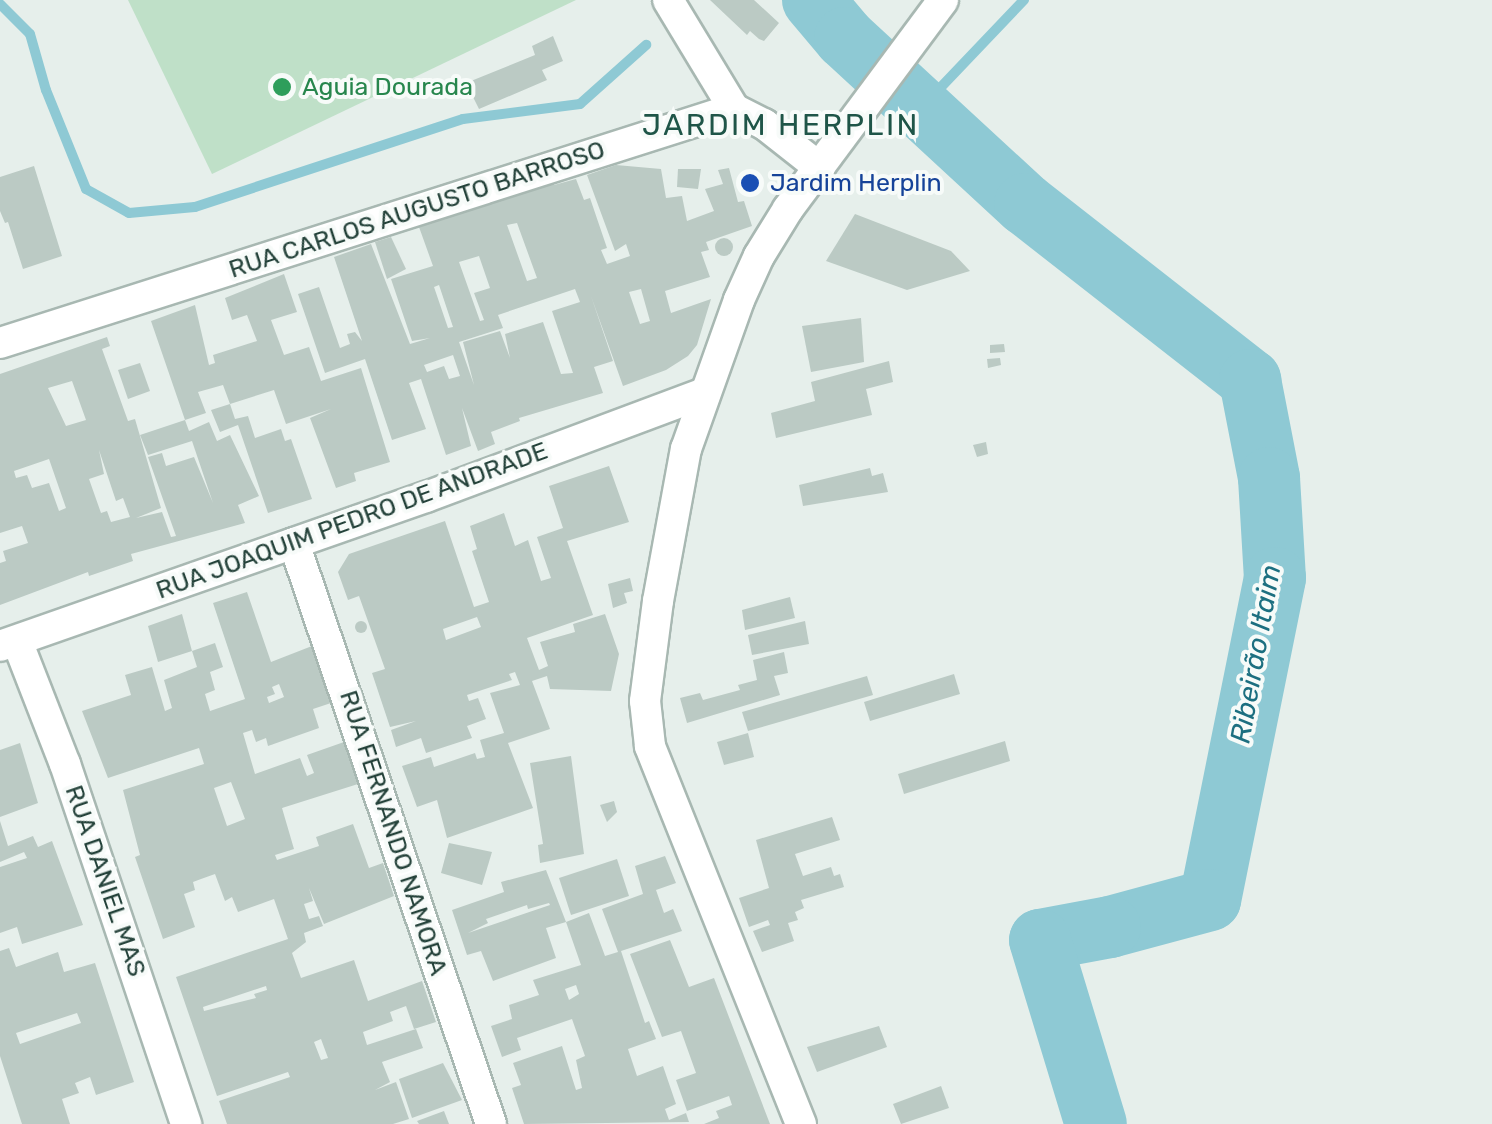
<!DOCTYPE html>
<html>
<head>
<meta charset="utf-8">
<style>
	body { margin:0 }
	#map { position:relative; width:1492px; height:1124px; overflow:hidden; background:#e6efeb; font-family:Rubik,sans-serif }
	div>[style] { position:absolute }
	.green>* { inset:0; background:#bfe0c8 }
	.stream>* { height:10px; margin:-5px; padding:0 5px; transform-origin:5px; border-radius:5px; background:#8ec9d4 }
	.river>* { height:62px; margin:-31px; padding:0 31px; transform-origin:31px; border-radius:31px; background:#8ec9d4 }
	.building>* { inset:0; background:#bbcac4 }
	.round { border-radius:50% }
	.roads { filter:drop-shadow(2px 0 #a8b8b2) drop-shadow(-2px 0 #a8b8b2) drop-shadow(0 2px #a8b8b2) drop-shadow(0 -2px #a8b8b2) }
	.street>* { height:30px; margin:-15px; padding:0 15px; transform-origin:15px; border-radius:15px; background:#fff }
	.secondary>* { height:30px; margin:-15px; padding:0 15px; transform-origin:15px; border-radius:15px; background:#fff }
	.dots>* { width:28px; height:28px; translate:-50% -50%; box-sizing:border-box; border:5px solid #f7fbf9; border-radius:50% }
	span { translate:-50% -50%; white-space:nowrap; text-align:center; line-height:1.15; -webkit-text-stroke:8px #f7fbf9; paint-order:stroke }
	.leisure-label { font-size:25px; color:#27864d }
	.left { translate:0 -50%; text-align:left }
	.transit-label { font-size:25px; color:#164399 }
	.street-label { font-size:25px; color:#24423a }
	.water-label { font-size:28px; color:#1c6f80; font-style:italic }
	.quarter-label { font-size:30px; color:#1f5548; letter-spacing:2.5px }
</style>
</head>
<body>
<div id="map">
	<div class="green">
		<div style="clip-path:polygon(128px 0,576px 0,212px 174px)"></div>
	</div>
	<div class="stream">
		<div style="left:0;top:4px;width:42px;rotate:45deg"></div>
		<div style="left:30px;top:34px;width:58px;rotate:74.1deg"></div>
		<div style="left:46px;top:90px;width:107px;rotate:68deg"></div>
		<div style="left:86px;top:189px;width:49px;rotate:29.2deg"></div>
		<div style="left:129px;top:213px;width:66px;rotate:-5.2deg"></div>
		<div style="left:195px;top:207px;width:282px;rotate:-18.2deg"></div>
		<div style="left:463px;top:119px;width:118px;rotate:-7.3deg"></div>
		<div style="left:580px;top:104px;width:89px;rotate:-41.8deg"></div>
		<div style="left:922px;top:107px;width:148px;rotate:-46.4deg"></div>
	</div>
	<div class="river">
		<div style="left:813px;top:0;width:50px;rotate:49.9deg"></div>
		<div style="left:845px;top:38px;width:245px;rotate:42.7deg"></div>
		<div style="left:1025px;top:204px;width:286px;rotate:38deg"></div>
		<div style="left:1250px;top:380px;width:100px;rotate:79deg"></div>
		<div style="left:1269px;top:478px;width:100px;rotate:86.6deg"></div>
		<div style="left:1275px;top:578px;width:328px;rotate:101.4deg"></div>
		<div style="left:1210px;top:900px;width:104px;rotate:164.9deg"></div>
		<div style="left:1110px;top:927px;width:71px;rotate:169.5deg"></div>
		<div style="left:1040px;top:940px;width:192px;rotate:73.1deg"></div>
	</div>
	<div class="building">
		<div style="clip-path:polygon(710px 0,754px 0,779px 23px,764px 41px,759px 39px,750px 31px,747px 35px)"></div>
		<div style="clip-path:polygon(553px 36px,563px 61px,542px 70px,547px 80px,479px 109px,466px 83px,535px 55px,532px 46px)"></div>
		<div style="clip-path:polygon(evenodd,616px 165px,661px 169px,666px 198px,682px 196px,687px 221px,714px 211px,705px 189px,723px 184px,718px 170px,729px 168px,738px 202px,744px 201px,752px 226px,706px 242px,709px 250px,701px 252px,710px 277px,665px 291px,671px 313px,711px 299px,697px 345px,688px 356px,666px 370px,623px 386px,591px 296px,613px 361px,594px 367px,603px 393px,519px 418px,520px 421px,491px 432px,495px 444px,478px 451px,462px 408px,471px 446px,446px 455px,421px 379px,409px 383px,426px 429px,392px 440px,365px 359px,325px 373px,298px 294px,319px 287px,340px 348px,350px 344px,347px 334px,355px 332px,362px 341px,334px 257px,371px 244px,410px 344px,430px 338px,412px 341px,391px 279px,433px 266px,419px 227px,509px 198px,507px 195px,552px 178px,554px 185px,576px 179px,584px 200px,590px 198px,607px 248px,601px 250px,607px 264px,630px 256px,626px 244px,615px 251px,587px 175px,616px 165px,517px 223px,537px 278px,527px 281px,507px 225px,517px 223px,616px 165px,479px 256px,490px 288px,474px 293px,484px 320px,480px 321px,459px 262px,479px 256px,616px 165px,439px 285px,453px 327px,448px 328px,434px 287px,439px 285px,616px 165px,575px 289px,580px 302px,552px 311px,573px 373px,561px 374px,543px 322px,505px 334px,510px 358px,500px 331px,463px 342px,474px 385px,459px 342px,503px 328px,498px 315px,575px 289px,616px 165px,641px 289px,650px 321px,640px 324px,629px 292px,641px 289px,616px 165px,453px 355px,460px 376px,449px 379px,444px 366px,427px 372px,424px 365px,453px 355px)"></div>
		<div style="clip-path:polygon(34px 166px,62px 256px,23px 269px,8px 222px,5px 223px,0 211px,0 177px)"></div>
		<div style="clip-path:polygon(678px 169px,701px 169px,698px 189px,677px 187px)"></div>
		<div style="clip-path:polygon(855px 214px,951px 251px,970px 271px,907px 290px,826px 261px)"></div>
		<div style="clip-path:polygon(391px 237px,406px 269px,387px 279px,375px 242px)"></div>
		<div class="round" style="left:715px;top:238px;width:18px;height:18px"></div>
		<div style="clip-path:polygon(284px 274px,297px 312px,271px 320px,284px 355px,309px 347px,321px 381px,361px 368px,390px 462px,354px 473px,356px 481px,336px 488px,310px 418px,331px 409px,286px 424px,274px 390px,230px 404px,235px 419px,248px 416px,255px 438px,281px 429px,285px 441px,291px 439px,312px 499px,268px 513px,238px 425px,220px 432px,211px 410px,230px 404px,223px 385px,198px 392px,206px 413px,185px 420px,151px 321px,195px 305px,209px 365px,215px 363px,213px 355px,257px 341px,247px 315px,232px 320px,225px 298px)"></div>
		<div style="clip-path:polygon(861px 318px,864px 362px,811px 372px,802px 326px)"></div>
		<div style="clip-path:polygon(evenodd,107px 337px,110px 346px,102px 349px,128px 421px,135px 419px,161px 508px,136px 518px,162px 512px,171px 537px,176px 536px,148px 457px,162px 453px,166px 466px,194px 457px,213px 503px,192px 441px,148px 455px,140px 435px,185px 420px,189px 431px,209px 422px,217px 441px,230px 435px,259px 496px,238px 505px,245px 523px,131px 554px,133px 561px,89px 576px,88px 572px,0 605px,0 563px,6px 561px,3px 551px,28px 543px,22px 526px,0 533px,0 374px,107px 337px,72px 381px,86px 420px,66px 426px,48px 388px,72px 381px,107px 337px,99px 450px,116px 501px,123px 498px,130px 517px,111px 522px,107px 511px,101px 513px,89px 479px,104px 474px,99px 450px,107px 337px,49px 459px,66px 508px,59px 511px,49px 483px,32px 488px,27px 475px,16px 478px,14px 471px,49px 459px)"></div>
		<div style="clip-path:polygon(1004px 344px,1005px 352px,990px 353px,990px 345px)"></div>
		<div style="clip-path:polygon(1000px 358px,1001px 365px,988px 368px,987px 359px)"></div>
		<div style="clip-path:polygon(889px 361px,893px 382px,866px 389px,872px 415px,776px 438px,771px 413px,815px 401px,811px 382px)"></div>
		<div style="clip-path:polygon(140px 363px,150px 391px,128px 399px,118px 370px)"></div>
		<div style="clip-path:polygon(986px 442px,988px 454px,977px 457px,973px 445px)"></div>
		<div style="clip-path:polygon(evenodd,609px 466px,629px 522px,567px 541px,593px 615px,527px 638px,539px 670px,548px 666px,540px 642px,575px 632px,573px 624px,605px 614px,619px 654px,611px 691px,550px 689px,547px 676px,532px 681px,550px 729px,508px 743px,533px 808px,447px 838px,437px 800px,417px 807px,402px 766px,431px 757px,434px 767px,475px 753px,477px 759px,485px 757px,480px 740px,504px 733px,490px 693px,520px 685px,515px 672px,509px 674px,512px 680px,467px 695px,469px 701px,478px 698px,486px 719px,467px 726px,472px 738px,426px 753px,421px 738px,396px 747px,391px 730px,416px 721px,390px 727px,372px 673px,385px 669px,359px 596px,348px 600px,338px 572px,349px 554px,445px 521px,474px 607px,489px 602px,472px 551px,477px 549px,470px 526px,504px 513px,515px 546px,528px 540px,541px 581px,551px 578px,537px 537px,563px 528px,549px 486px,609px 466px,477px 617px,481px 627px,446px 640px,443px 629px,477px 617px)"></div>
		<div style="clip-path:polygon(870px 468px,872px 476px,883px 473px,888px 492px,803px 506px,799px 485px)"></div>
		<div style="clip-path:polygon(630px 578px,633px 591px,624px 593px,627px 603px,613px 608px,608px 584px)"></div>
		<div style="clip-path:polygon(evenodd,247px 592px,271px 662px,312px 646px,331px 703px,313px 709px,319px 728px,268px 746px,266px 738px,256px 742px,252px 730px,243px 733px,255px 774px,300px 758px,307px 776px,314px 773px,307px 755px,344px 742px,358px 784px,282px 808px,294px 849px,275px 855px,277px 860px,319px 846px,316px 837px,353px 824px,369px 868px,383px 863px,394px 896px,324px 924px,309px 888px,313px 901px,304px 904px,309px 919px,319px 916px,323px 926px,304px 933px,306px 942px,292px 953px,301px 978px,354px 960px,368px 1001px,422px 981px,436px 1022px,414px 1029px,406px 1006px,390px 1012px,393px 1021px,363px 1032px,367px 1045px,416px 1029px,423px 1048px,382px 1062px,390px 1082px,375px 1090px,396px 1082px,409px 1119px,393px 1124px,227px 1124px,219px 1101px,290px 1077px,288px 1072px,217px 1096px,176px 977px,288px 939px,274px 899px,238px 912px,232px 897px,225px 901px,215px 874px,201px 879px,193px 882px,195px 890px,184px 894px,195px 927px,163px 939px,135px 857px,140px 855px,123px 790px,204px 764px,199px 748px,108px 778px,82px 711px,131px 695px,125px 675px,152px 667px,165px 711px,172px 708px,164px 680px,197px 667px,192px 651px,158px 662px,148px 626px,182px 614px,192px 651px,215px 643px,223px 667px,210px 672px,215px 690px,205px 694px,210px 711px,245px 699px,213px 603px,247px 592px,279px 684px,284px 697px,269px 703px,267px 697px,275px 694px,272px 687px,279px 684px,247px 592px,231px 782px,245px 819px,227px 826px,214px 788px,231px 782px,247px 592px,266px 986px,267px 990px,254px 994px,256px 998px,204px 1011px,203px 1007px,266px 986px,247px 592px,321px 1039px,328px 1058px,321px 1060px,314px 1042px,321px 1039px)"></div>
		<div style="clip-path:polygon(790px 597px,795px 618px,745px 630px,742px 610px)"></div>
		<div class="round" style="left:355px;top:621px;width:12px;height:12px"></div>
		<div style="clip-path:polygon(805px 621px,809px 644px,752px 655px,748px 635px)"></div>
		<div style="clip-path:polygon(784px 652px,788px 673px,774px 676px,780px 695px,687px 723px,680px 698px,700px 693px,703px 700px,740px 690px,738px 685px,757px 680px,753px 660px)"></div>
		<div style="clip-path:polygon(954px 674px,960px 694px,870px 721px,864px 702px)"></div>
		<div style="clip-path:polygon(867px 676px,873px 695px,748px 731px,742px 712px)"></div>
		<div style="clip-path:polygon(748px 733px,754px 757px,724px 765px,717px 742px)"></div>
		<div style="clip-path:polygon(1005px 741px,1010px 761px,904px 794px,898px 774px)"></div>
		<div style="clip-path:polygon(20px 743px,38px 803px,0 817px,0 750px)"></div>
		<div style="clip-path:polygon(571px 756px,584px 854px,540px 863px,538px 845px,543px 844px,530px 763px)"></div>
		<div style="clip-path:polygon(614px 801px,617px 812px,607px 822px,600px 805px)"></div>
		<div style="clip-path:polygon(832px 817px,840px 840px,795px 854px,803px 876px,831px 867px,834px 876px,840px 874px,844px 887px,801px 900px,804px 908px,795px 912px,798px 920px,788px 923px,794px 941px,762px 952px,753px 931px,770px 925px,768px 920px,749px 927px,739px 898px,769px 888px,756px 840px)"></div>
		<div style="clip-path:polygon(0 821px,8px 846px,33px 836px,38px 847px,52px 841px,83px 925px,22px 944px,17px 927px,0 933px,0 867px,27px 858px,24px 852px,0 862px)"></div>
		<div style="clip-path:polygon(449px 843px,492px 852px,482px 885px,441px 873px)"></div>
		<div style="clip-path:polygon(evenodd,665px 856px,676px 883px,656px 890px,664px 913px,673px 909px,682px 931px,621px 951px,645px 1023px,649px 1021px,656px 1039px,628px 1049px,637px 1076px,663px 1066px,676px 1104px,665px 1109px,669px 1120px,686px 1113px,689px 1122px,524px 1124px,512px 1088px,521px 1085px,513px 1063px,562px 1046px,576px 1090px,582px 1088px,576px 1060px,585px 1056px,572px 1019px,517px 1038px,521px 1050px,502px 1057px,491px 1026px,512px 1019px,509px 1005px,539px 995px,533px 980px,581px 965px,566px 922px,589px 913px,605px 956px,618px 952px,602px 909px,643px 894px,635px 866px,665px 856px,576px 985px,579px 994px,569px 1000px,565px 989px,576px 985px)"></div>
		<div style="clip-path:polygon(617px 859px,629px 896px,571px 915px,559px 878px)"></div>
		<div style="clip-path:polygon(evenodd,546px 870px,566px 922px,546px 928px,556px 958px,493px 981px,481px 951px,467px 955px,452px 910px,504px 892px,501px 882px,546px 870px,549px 903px,550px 905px,468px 933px,488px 923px,486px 919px,527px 905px,528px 909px,549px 903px)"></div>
		<div style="clip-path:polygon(670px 940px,689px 987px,714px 978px,770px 1124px,704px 1124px,719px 1118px,716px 1111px,732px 1105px,729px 1096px,687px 1111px,676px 1080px,696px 1073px,681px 1031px,662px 1037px,630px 954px)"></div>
		<div style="clip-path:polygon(evenodd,9px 948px,16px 967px,58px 952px,64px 972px,95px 963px,134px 1082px,96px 1095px,90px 1077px,75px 1083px,79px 1093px,62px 1099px,70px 1124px,22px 1124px,20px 1118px,0 1056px,0 951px,9px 948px,77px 1013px,81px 1023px,20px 1044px,16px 1033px,77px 1013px)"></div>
		<div style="clip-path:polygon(879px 1026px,887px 1047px,817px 1072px,807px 1047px)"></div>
		<div style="clip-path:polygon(443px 1063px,462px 1100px,412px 1118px,399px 1079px)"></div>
		<div style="clip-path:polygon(941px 1086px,949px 1108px,901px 1124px,893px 1104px)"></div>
		<div style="clip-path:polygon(444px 1111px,449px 1124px,419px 1124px,417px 1121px)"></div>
	</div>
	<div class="roads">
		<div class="street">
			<div style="left:668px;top:0;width:127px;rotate:58.8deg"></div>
			<div style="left:0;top:343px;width:770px;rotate:-17.68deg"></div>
			<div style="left:734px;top:109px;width:34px;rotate:27deg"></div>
			<div style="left:764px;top:124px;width:71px;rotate:38.2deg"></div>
			<div style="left:294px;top:543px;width:613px;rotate:71.27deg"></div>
			<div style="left:17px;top:641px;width:132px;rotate:68.7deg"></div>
			<div style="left:65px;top:764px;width:380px;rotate:71.4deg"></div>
			<div style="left:0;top:646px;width:451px;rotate:-19.3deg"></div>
			<div style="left:426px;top:497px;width:297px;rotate:-20.5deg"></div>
		</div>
		<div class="secondary">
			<div style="left:801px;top:1124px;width:407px;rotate:-111.8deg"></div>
			<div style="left:650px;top:746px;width:45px;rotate:-96.3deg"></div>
			<div style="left:645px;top:701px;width:101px;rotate:-82.6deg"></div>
			<div style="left:658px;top:601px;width:155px;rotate:-79.6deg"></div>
			<div style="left:686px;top:449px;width:158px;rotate:-70.4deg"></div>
			<div style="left:739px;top:300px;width:48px;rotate:-65.6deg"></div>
			<div style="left:759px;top:256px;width:55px;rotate:-58.3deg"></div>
			<div style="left:788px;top:209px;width:260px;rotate:-53.4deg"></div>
		</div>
	</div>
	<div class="dots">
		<div style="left:282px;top:87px;background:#2e9e5b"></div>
		<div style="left:750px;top:183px;background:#1a4fb4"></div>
	</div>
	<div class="leisure-label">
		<span class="left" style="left:302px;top:87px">Aguia Dourada</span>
	</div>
	<div class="transit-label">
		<span class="left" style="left:770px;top:183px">Jardim Herplin</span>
	</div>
	<div class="street-label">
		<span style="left:417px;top:210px;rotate:-18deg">RUA CARLOS AUGUSTO BARROSO</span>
		<span style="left:352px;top:521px;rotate:-20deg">RUA JOAQUIM PEDRO DE ANDRADE</span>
		<span style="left:393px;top:833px;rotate:72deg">RUA FERNANDO NAMORA</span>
		<span style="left:105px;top:881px;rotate:71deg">RUA DANIEL MAS</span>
	</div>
	<div class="water-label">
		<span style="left:1256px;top:654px;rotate:-80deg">Ribeirão Itaim</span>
	</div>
	<div class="quarter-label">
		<span style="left:781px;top:125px">JARDIM HERPLIN</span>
	</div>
</div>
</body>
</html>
